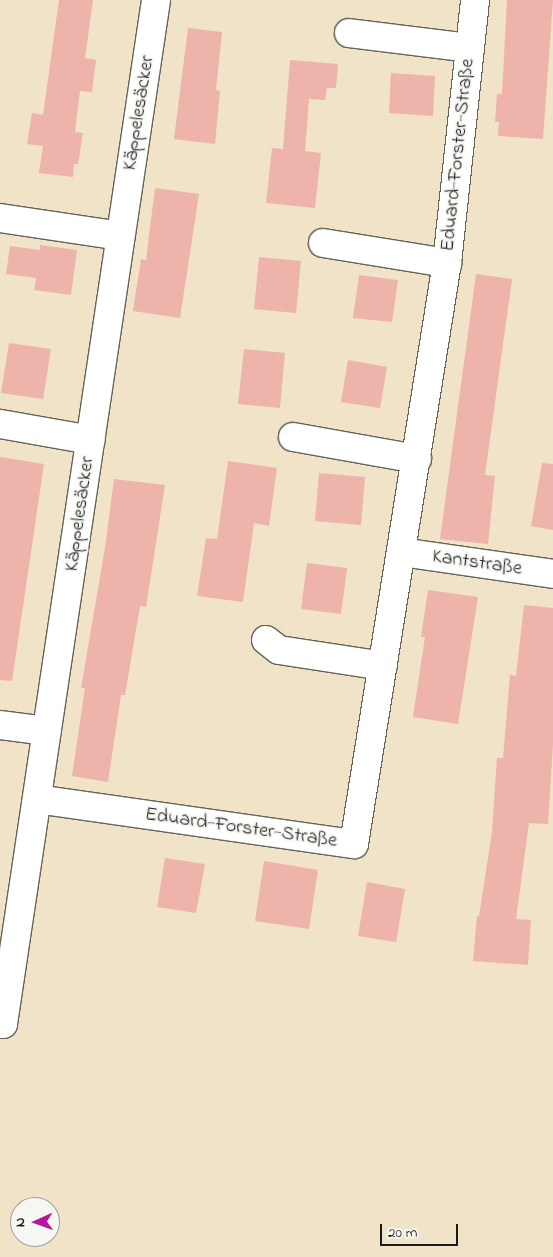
<!DOCTYPE html>
<html>
<head>
<meta charset="utf-8">
<style>
	body { margin:0 }
	#map { position:relative; width:553px; height:1257px; overflow:hidden; background:#f0e3c8; font-family:"Indie Flower",sans-serif }
	div>[style] { position:absolute }
	.building>* { inset:0; background:#eeb3aa }
	.roads { filter:drop-shadow(1px 0 #666258) drop-shadow(-1px 0 #666258) drop-shadow(0 1px #666258) drop-shadow(0 -1px #666258) }
	.street>* { height:28px; margin:-14px; padding:0 14px; transform-origin:14px; border-radius:14px; background:#fff }
	span { translate:-50% -50%; white-space:nowrap; text-align:center; line-height:1.15; -webkit-text-stroke:4px #f6f6f2; paint-order:stroke }
	.street-label { font-size:20px; color:#1c1c1c }
	.north { position:absolute; left:10px; top:1197px; width:50px; height:50px; box-sizing:border-box; background:#f6f6f2; border:1px solid #9f9f9c; border-radius:50%; rotate:268deg; font-size:14px; font-weight:700; line-height:20px; text-align:center; color:#1c1c1c }
	.north::after { content:''; display:block; margin:auto; width:18px; height:22px; background:#b5179e; clip-path:polygon(50% 0,100% 100%,50% 72%,0 100%) }
	.scale { position:absolute; left:380px; top:1224px; width:78px; height:22px; box-sizing:border-box; border:2px solid #1c1c1c; border-top:0; padding-left:6px; font-size:15px; line-height:18px; white-space:nowrap; color:#1c1c1c; -webkit-text-stroke:4px #f6f6f2; paint-order:stroke }
</style>
</head>
<body>
<div id="map">
	<div class="building">
		<div style="clip-path:polygon(59px 0,93px 0,85px 58px,96px 60px,92px 92px,80px 91px,75px 132px,83px 133px,78px 164px,74px 164px,73px 177px,39px 173px,43px 146px,27px 144px,32px 113px,43px 115px)"></div>
		<div style="clip-path:polygon(507px 0,553px 0,543px 139px,498px 136px,499px 122px,495px 122px,497px 94px,502px 94px)"></div>
		<div style="clip-path:polygon(188px 28px,222px 32px,216px 90px,220px 91px,215px 144px,174px 139px)"></div>
		<div style="clip-path:polygon(290px 60px,338px 64px,336px 88px,327px 88px,325px 100px,309px 99px,305px 151px,321px 153px,315px 208px,266px 203px,272px 148px,283px 149px)"></div>
		<div style="clip-path:polygon(391px 73px,435px 76px,433px 116px,389px 113px)"></div>
		<div style="clip-path:polygon(155px 188px,199px 194px,180px 318px,133px 311px,141px 259px,146px 260px)"></div>
		<div style="clip-path:polygon(40px 245px,77px 250px,71px 295px,34px 290px,36px 278px,6px 274px,10px 246px,40px 250px)"></div>
		<div style="clip-path:polygon(259px 257px,301px 261px,296px 313px,254px 309px)"></div>
		<div style="clip-path:polygon(476px 274px,512px 279px,485px 475px,495px 476px,488px 544px,440px 539px)"></div>
		<div style="clip-path:polygon(359px 275px,398px 280px,392px 322px,353px 318px)"></div>
		<div style="clip-path:polygon(9px 343px,51px 349px,43px 399px,1px 393px)"></div>
		<div style="clip-path:polygon(244px 349px,285px 353px,280px 408px,238px 404px)"></div>
		<div style="clip-path:polygon(348px 360px,387px 367px,380px 408px,341px 402px)"></div>
		<div style="clip-path:polygon(0 457px,44px 464px,12px 681px,0 680px)"></div>
		<div style="clip-path:polygon(228px 461px,277px 468px,269px 526px,254px 523px,243px 602px,197px 596px,206px 538px,217px 539px)"></div>
		<div style="clip-path:polygon(542px 463px,553px 464px,553px 530px,531px 526px)"></div>
		<div style="clip-path:polygon(319px 473px,365px 477px,361px 525px,315px 521px)"></div>
		<div style="clip-path:polygon(114px 479px,165px 485px,146px 607px,140px 606px,125px 695px,121px 695px,108px 782px,72px 776px,85px 688px,81px 688px,105px 548px)"></div>
		<div style="clip-path:polygon(307px 563px,347px 568px,341px 614px,301px 609px)"></div>
		<div style="clip-path:polygon(428px 590px,478px 597px,458px 724px,413px 717px,425px 637px,421px 637px)"></div>
		<div style="clip-path:polygon(524px 605px,553px 608px,553px 744px,548px 824px,529px 823px,516px 919px,531px 920px,528px 965px,473px 961px,477px 916px,479px 916px,492px 832px,497px 758px,503px 758px,510px 675px,516px 676px)"></div>
		<div style="clip-path:polygon(165px 858px,205px 864px,196px 913px,157px 907px)"></div>
		<div style="clip-path:polygon(264px 861px,318px 870px,309px 929px,255px 921px)"></div>
		<div style="clip-path:polygon(367px 882px,405px 889px,396px 942px,358px 936px)"></div>
	</div>
	<div class="roads">
		<div class="street">
			<div style="left:349px;top:33px;width:121px;rotate:7.1deg"></div>
			<div style="left:0;top:218px;width:121px;rotate:8.5deg"></div>
			<div style="left:323px;top:243px;width:126px;rotate:9.2deg"></div>
			<div style="left:0;top:424px;width:92px;rotate:10deg"></div>
			<div style="left:293px;top:437px;width:126px;rotate:10.1deg"></div>
			<div style="left:401px;top:552px;width:154px;rotate:8.2deg"></div>
			<div style="left:266px;top:640px;width:16px;rotate:38deg"></div>
			<div style="left:279px;top:650px;width:105px;rotate:8.7deg"></div>
			<div style="left:0;top:725px;width:47px;rotate:7.3deg"></div>
			<div style="left:37px;top:799px;width:320px;rotate:8.1deg"></div>
			<div style="left:354px;top:844px;width:588px;rotate:-80.91deg"></div>
			<div style="left:447px;top:263px;width:264px;rotate:-83.9deg"></div>
			<div style="left:0;top:1024px;width:3px"></div>
			<div style="left:3px;top:1024px;width:1035px;rotate:-81.5deg"></div>
		</div>
	</div>
	<div class="street-label">
		<span style="left:139px;top:113px;rotate:-81deg">Käppelesäcker</span>
		<span style="left:458px;top:155px;rotate:-84deg">Eduard-Forster-Straße</span>
		<span style="left:80px;top:514px;rotate:-82deg">Käppelesäcker</span>
		<span style="left:477px;top:563px;rotate:8deg">Kantstraße</span>
		<span style="left:241px;top:828px;rotate:8deg">Eduard-Forster-Straße</span>
	</div>
	<div class="north">N</div>
	<div class="scale">20 m</div>
</div>
</body>
</html>
